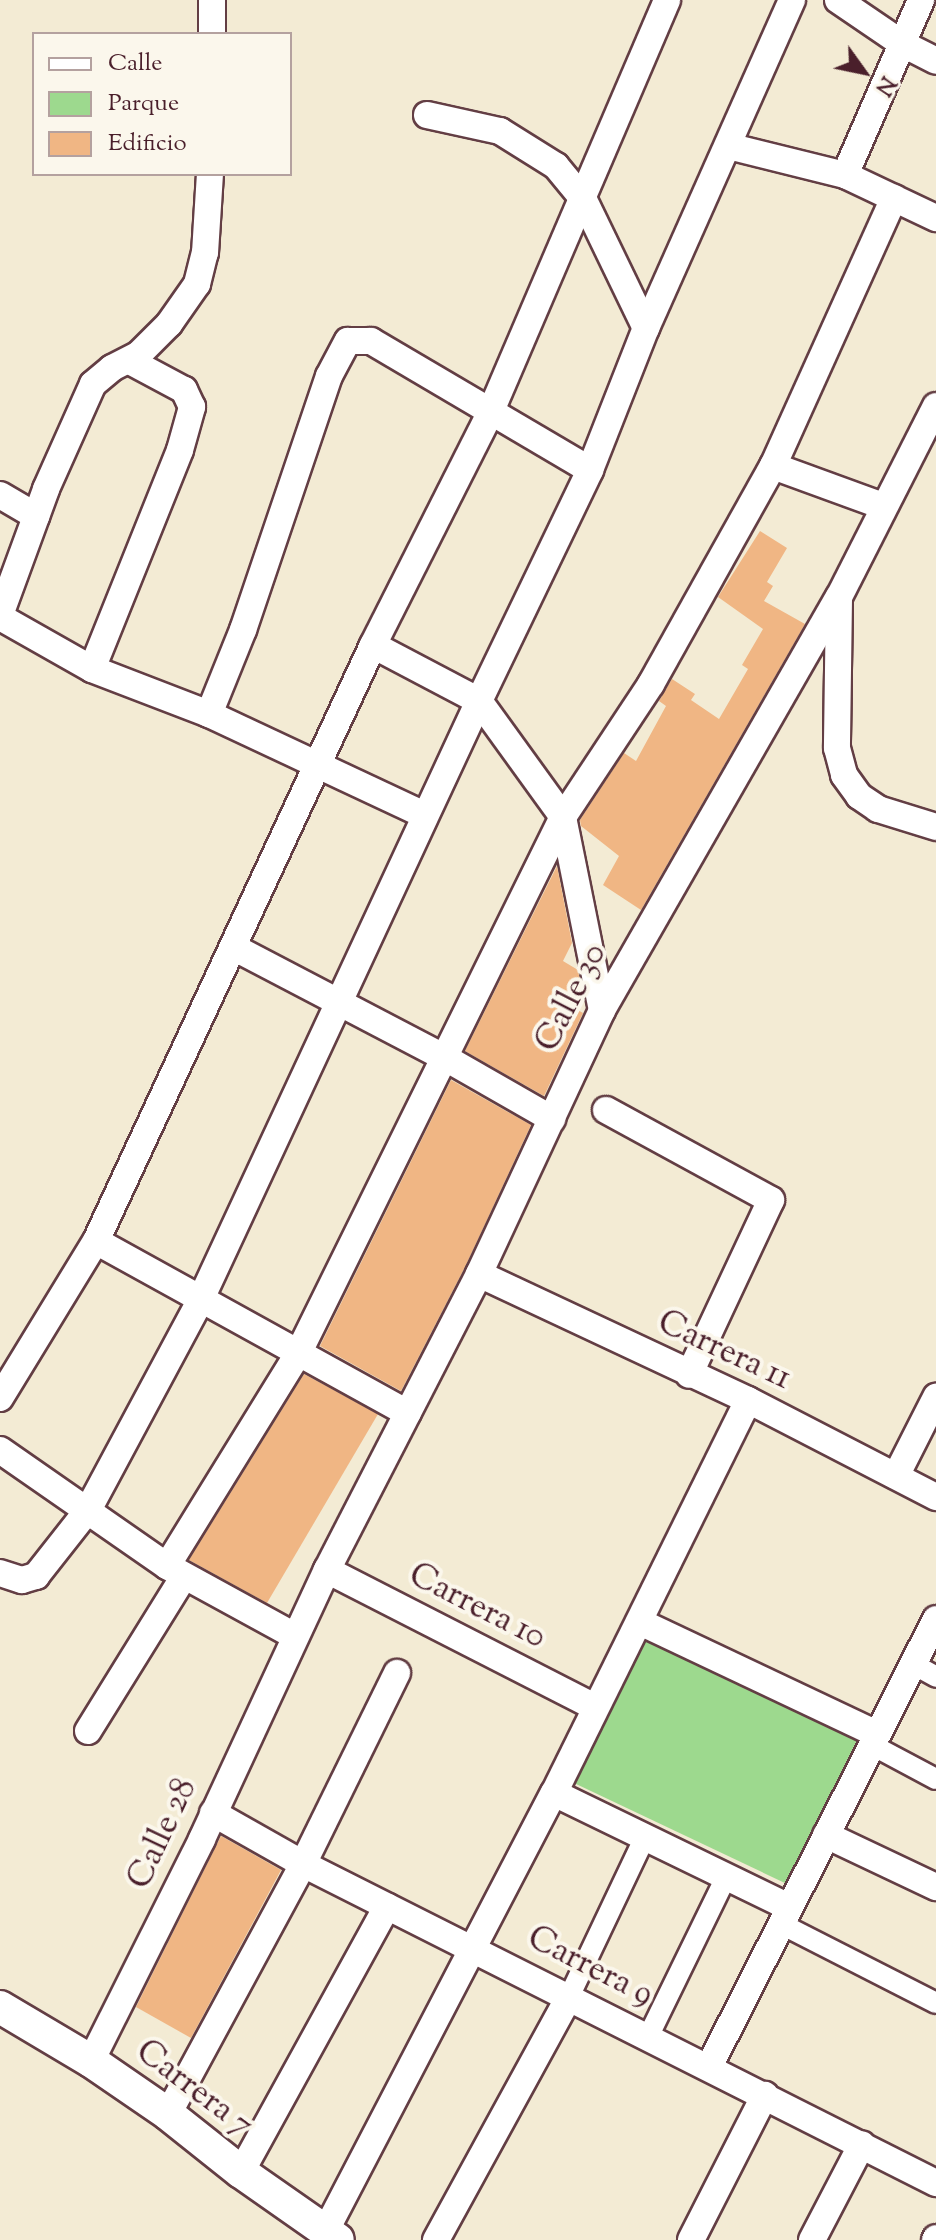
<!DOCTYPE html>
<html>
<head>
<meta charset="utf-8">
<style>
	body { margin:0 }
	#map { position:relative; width:936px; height:2240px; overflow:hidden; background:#f3ebd4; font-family:"Sorts Mill Goudy",serif }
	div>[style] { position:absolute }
	.green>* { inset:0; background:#9dd98e }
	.building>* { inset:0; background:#f0b684 }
	.roads { filter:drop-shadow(2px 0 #633e44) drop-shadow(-2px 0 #633e44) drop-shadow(0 2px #633e44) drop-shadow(0 -2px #633e44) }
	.pedestrian>* { height:20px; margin:-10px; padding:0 10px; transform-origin:10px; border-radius:10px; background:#fff }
	.minor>* { height:26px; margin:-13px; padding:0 13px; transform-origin:13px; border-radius:13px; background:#fff }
	.tertiary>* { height:32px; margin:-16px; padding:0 16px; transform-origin:16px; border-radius:16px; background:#fff }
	span { translate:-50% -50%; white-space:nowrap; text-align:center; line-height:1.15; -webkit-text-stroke:8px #fbf7ec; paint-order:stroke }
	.street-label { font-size:34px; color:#4a1f2b }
	.legend { position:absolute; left:32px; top:32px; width:260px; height:144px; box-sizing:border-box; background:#fbf7ec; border:2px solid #b4a19f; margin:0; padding:10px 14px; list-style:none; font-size:24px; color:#4a1f2b }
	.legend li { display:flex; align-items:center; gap:16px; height:40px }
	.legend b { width:40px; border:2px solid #b4a19f }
	.north { position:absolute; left:824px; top:32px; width:80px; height:80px; -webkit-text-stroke:6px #fbf7ec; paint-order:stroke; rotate:123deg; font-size:22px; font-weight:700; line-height:32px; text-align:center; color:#4a1f2b }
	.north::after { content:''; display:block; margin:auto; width:28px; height:36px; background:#4a1f2b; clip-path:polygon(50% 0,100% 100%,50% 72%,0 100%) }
</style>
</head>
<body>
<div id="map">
	<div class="green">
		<div style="clip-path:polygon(646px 1636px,858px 1738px,787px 1884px,574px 1783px)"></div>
	</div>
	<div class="building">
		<div style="clip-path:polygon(760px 531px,787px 548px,767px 582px,773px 586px,764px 601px,805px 624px,641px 910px,603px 885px,619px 856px,581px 826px,580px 820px,624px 753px,636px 761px,666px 706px,659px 701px,672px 679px,695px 694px,691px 700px,719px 719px,748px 669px,742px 665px,763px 629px,718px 597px)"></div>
		<div style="clip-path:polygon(557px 866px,572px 943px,563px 961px,578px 970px,581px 986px,569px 1005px,583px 1013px,544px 1096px,465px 1051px)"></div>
		<div style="clip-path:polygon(451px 1080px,531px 1125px,465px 1267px,401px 1391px,320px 1346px)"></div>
		<div style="clip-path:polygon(304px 1374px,378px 1414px,267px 1603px,189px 1560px)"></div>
		<div style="clip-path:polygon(221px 1836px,281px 1870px,191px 2038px,136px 2007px)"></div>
	</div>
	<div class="roads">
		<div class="pedestrian">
			<div style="left:913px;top:1664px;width:26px;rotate:29deg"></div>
			<div style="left:872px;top:1745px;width:72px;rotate:28deg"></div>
			<div style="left:781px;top:1924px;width:174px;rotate:27deg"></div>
			<div style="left:569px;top:1997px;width:177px;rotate:-64.6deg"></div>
			<div style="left:648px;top:2037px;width:178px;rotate:-64deg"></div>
		</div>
		<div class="minor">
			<div style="left:838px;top:0;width:76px;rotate:34.3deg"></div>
			<div style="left:901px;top:43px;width:39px;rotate:27deg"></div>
			<div style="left:212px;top:34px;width:34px;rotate:-90deg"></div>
			<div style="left:427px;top:115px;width:75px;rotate:12.4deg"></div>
			<div style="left:500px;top:131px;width:66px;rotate:32deg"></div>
			<div style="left:556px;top:166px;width:44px;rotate:50.5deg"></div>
			<div style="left:584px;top:200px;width:142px;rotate:64.2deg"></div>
			<div style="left:728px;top:146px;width:121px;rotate:13.9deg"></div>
			<div style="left:845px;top:175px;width:101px;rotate:25.3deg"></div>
			<div style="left:845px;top:175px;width:191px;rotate:-66.5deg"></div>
			<div style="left:773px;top:466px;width:117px;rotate:20deg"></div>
			<div style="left:0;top:495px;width:42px;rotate:30.3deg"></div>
			<div style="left:839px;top:598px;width:150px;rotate:90.8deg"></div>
			<div style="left:837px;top:748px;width:28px;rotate:75deg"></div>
			<div style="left:844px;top:775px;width:26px;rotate:54deg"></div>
			<div style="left:859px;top:796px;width:23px;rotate:34deg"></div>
			<div style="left:878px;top:809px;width:61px;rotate:17.2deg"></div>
			<div style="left:0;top:615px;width:134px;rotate:-69.9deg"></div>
			<div style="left:46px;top:489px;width:115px;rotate:-65.9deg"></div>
			<div style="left:93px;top:384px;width:25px;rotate:-40deg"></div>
			<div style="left:112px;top:368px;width:29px;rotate:-27deg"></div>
			<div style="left:138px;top:355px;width:44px;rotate:-45deg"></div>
			<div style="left:169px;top:324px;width:49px;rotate:-55deg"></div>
			<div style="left:197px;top:284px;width:32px;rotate:-76deg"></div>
			<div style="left:205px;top:253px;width:79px;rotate:-86.4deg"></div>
			<div style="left:0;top:617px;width:106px;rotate:29.5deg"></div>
			<div style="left:92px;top:669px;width:125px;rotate:21deg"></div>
			<div style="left:209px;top:714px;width:238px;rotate:25.1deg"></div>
			<div style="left:373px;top:645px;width:120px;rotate:27.8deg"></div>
			<div style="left:479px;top:701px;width:143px;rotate:54.1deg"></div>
			<div style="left:563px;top:817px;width:197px;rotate:78.6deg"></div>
			<div style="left:92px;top:669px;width:236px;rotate:-68.1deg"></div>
			<div style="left:180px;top:450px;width:45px;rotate:-74.4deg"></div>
			<div style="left:192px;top:407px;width:19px;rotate:-115deg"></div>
			<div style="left:184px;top:390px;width:61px;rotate:-151.8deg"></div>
			<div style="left:209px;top:714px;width:91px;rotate:-68deg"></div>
			<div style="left:243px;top:630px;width:268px;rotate:-71.3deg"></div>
			<div style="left:329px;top:376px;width:40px;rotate:-62deg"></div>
			<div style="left:348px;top:341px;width:23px"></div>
			<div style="left:371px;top:341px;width:254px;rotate:30.5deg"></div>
			<div style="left:235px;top:948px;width:233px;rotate:27.6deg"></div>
			<div style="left:442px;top:1056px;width:127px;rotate:29.8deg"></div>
			<div style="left:606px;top:1110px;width:188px;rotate:28.6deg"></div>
			<div style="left:771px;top:1200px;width:193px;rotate:115.1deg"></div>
			<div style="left:96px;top:1241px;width:356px;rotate:28.9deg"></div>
			<div style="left:479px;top:1274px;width:297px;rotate:25.1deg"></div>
			<div style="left:748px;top:1400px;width:212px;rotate:27.3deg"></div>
			<div style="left:0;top:1398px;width:184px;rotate:-58.6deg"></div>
			<div style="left:96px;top:1241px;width:657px;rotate:-65.07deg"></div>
			<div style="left:373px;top:645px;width:262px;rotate:-63.2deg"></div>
			<div style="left:491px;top:411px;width:447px;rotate:-66.8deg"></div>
			<div style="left:0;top:1450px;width:203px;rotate:34.8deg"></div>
			<div style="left:167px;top:1566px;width:146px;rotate:28.7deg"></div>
			<div style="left:896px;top:1476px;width:89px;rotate:-63.1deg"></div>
			<div style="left:167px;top:1566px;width:251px;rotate:-58.3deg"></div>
			<div style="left:299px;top:1352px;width:597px;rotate:-63.74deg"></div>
			<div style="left:563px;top:817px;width:159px;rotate:-56.5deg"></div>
			<div style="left:651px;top:684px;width:250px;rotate:-60.8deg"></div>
			<div style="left:773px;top:466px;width:294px;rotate:-65.7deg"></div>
			<div style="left:327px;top:1570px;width:301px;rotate:27.1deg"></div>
			<div style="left:0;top:1573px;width:23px;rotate:18deg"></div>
			<div style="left:22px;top:1580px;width:15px;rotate:-16deg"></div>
			<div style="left:36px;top:1576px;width:84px;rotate:-51.8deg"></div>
			<div style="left:88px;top:1510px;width:237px;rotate:-61.8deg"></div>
			<div style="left:200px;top:1301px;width:662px;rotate:-65.06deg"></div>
			<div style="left:479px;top:701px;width:256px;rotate:-64.3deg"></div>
			<div style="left:590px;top:470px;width:153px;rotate:-68.5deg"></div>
			<div style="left:646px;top:328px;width:359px;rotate:-66deg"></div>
			<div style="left:640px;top:1622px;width:262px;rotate:25.3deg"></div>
			<div style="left:88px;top:1731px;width:182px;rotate:-58.2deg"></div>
			<div style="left:554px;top:1793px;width:261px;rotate:25.9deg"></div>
			<div style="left:213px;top:1813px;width:103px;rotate:29.5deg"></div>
			<div style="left:303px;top:1864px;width:709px;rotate:26.75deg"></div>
			<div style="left:826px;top:1835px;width:122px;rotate:25.3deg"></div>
			<div style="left:91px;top:2061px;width:248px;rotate:-63.4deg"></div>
			<div style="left:202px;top:1839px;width:297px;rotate:-65.1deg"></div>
			<div style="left:327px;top:1570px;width:333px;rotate:-62.8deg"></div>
			<div style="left:479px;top:1274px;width:291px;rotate:-65deg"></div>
			<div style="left:602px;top:1010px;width:476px;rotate:-60.2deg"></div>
			<div style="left:839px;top:597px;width:214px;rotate:-63.1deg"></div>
			<div style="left:709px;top:2067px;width:502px;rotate:-63.13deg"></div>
			<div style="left:168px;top:2114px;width:284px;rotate:-61.6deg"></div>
			<div style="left:303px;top:1864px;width:213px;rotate:-63.8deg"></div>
			<div style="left:241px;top:2172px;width:303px;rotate:-61.2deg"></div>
			<div style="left:325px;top:2232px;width:495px;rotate:-62.5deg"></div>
			<div style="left:554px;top:1793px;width:438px;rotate:-63.7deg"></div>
			<div style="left:436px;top:2240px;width:277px;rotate:-61.3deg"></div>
			<div style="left:691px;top:2240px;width:163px;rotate:-63deg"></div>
			<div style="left:812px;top:2240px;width:108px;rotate:-62.5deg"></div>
			<div style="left:935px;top:2240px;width:2px;rotate:-63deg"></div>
		</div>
		<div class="tertiary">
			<div style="left:0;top:2007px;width:106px;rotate:30.7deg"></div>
			<div style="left:91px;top:2061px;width:93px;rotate:34.5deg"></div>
			<div style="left:168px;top:2114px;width:93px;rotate:38.5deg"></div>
			<div style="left:241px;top:2172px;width:118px;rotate:35deg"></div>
		</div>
	</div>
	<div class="street-label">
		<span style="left:572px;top:998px;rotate:-63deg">Calle 30</span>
		<span style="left:724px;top:1351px;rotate:25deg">Carrera 11</span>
		<span style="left:477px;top:1607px;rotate:27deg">Carrera 10</span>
		<span style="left:163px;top:1834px;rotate:-65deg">Calle 28</span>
		<span style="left:590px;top:1967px;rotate:27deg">Carrera 9</span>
		<span style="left:194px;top:2089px;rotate:37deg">Carrera 7</span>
	</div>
	<ul class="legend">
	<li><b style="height:10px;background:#fff"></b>Calle</li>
	<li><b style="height:22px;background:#9dd98e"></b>Parque</li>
	<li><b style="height:22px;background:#f0b684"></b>Edificio</li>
	</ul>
	<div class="north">N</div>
</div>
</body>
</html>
